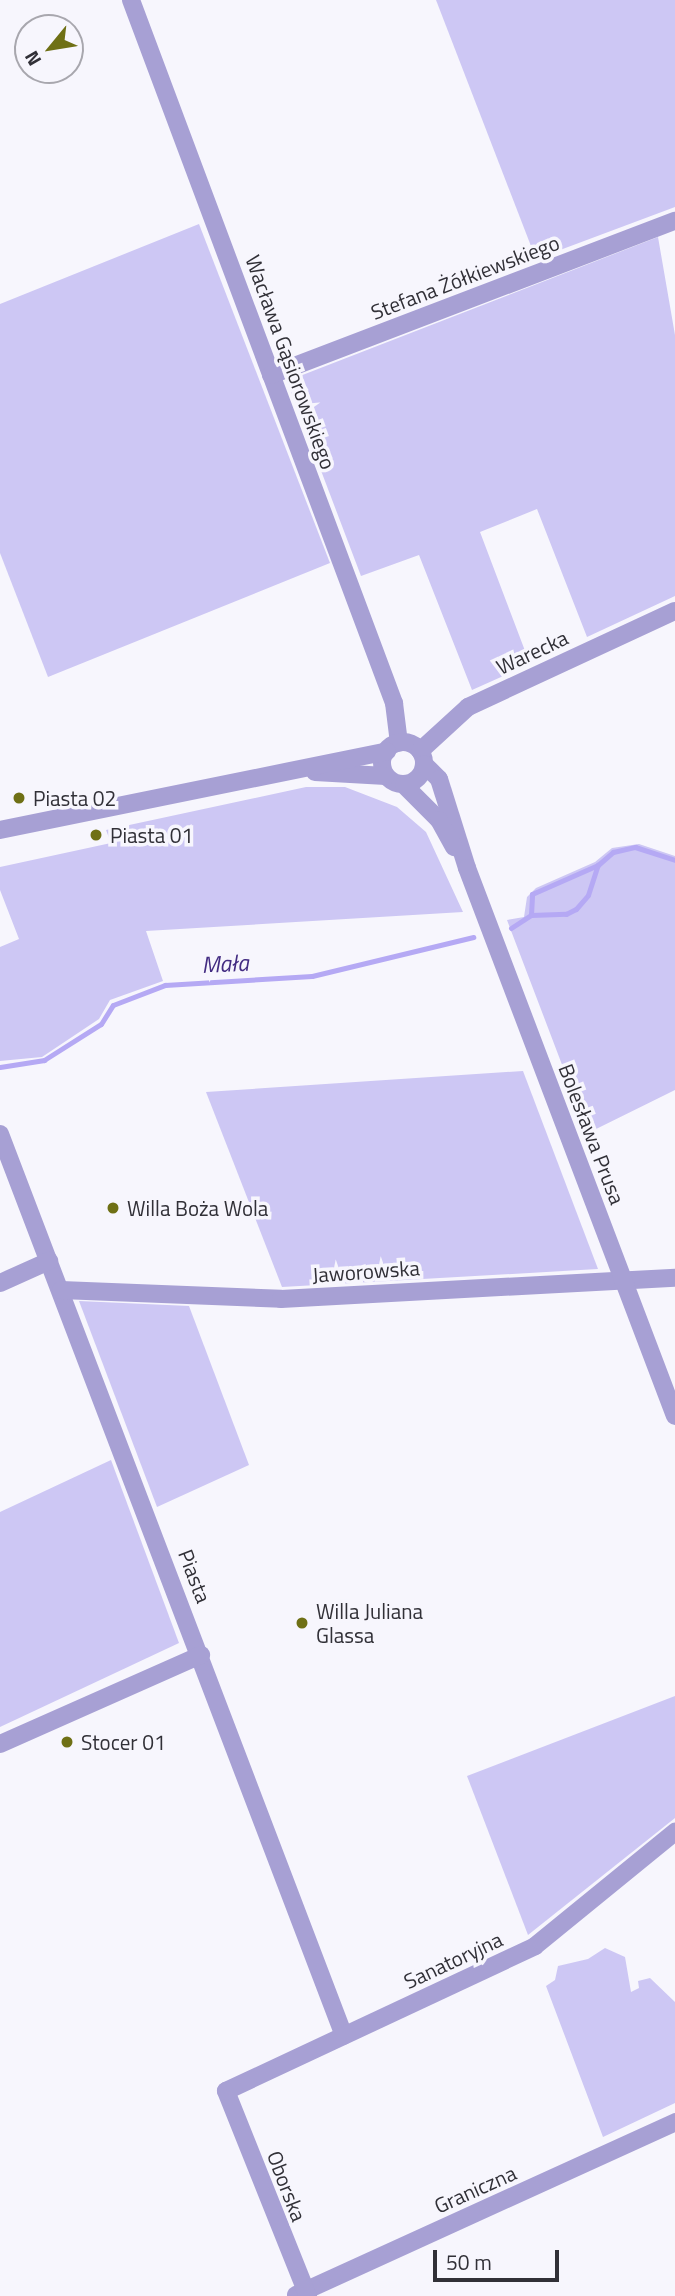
<!DOCTYPE html>
<html>
<head>
<meta charset="utf-8">
<style>
	body { margin:0 }
	#map { position:relative; width:675px; height:2296px; overflow:hidden; background:#f7f6fd; font-family:"Titillium Web",sans-serif }
	div>[style] { position:absolute }
	.green>* { inset:0; background:#cdc7f4 }
	.stream>* { height:5px; margin:-2.5px; padding:0 2.5px; transform-origin:2.5px; border-radius:2.5px; background:#b5a9f4 }
	.minor>* { height:18px; margin:-9px; padding:0 9px; transform-origin:9px; border-radius:9px; background:#a7a0d4 }
	.tertiary>* { height:18px; margin:-9px; padding:0 9px; transform-origin:9px; border-radius:9px; background:#a7a0d4 }
	.tertiary>.ring { margin:-9px; padding:0; box-sizing:content-box; background:none; border:18px solid #a7a0d4; border-radius:50% }
	.dots>* { width:19px; height:19px; translate:-50% -50%; box-sizing:border-box; border:4px solid #f7f6fd; border-radius:50% }
	span { translate:-50% -50%; white-space:nowrap; text-align:center; line-height:1.15; -webkit-text-stroke:7px #f7f6fd; paint-order:stroke }
	.street-label { font-size:21px; color:#313037 }
	.poi-label { font-size:21px; color:#313037 }
	.left { translate:0 -50%; text-align:left }
	.water-label { font-size:23px; color:#432c82; font-style:italic }
	.north { position:absolute; left:14px; top:14px; width:70px; height:70px; box-sizing:border-box; background:#f7f6fd; border:2px solid #a8a7ae; border-radius:50%; rotate:240deg; font-size:19px; font-weight:700; line-height:28px; text-align:center; color:#313037 }
	.north::after { content:''; display:block; margin:auto; width:24px; height:32px; background:#6f7015; clip-path:polygon(50% 0,100% 100%,50% 72%,0 100%) }
	.scale { position:absolute; left:433px; top:2250px; width:126px; height:32px; box-sizing:border-box; border:4px solid #313037; border-top:0; padding-left:9px; font-size:21px; line-height:24px; white-space:nowrap; color:#313037; -webkit-text-stroke:5px #f7f6fd; paint-order:stroke }
</style>
</head>
<body>
<div id="map">
	<div class="green">
		<div style="clip-path:polygon(436px 0,675px 0,675px 207px,536px 259px)"></div>
		<div style="clip-path:polygon(199px 224px,330px 563px,48px 677px,0 553px,0 304px)"></div>
		<div style="clip-path:polygon(658px 237px,675px 335px,675px 596px,587px 637px,537px 509px,480px 532px,530px 664px,472px 690px,419px 555px,361px 576px,287px 381px)"></div>
		<div style="clip-path:polygon(306px 787px,345px 787px,397px 807px,426px 832px,463px 912px,146px 931px,163px 981px,110px 1000px,99px 1019px,42px 1057px,0 1061px,0 947px,19px 939px,0 890px,0 867px,111px 843px,106px 830px)"></div>
		<div style="clip-path:polygon(639px 844px,675px 856px,675px 1090px,588px 1133px,507px 920px,524px 917px,527px 897px,536px 888px,595px 862px,612px 848px)"></div>
		<div style="clip-path:polygon(523px 1071px,598px 1269px,282px 1287px,206px 1092px)"></div>
		<div style="clip-path:polygon(79px 1301px,189px 1306px,249px 1465px,157px 1507px)"></div>
		<div style="clip-path:polygon(111px 1460px,179px 1643px,0 1727px,0 1512px)"></div>
		<div style="clip-path:polygon(675px 1696px,675px 1818px,528px 1935px,467px 1776px)"></div>
		<div style="clip-path:polygon(605px 1948px,625px 1957px,631px 1992px,639px 1988px,638px 1981px,650px 1978px,675px 2002px,675px 2103px,603px 2137px,546px 1986px,555px 1980px,558px 1966px,588px 1959px)"></div>
	</div>
	<div class="stream">
		<div style="left:531px;top:915px;width:21px;rotate:-87deg"></div>
		<div style="left:532px;top:894px;width:72px;rotate:-23.7deg"></div>
		<div style="left:511px;top:928px;width:24px;rotate:-33deg"></div>
		<div style="left:531px;top:915px;width:35px;rotate:-2deg"></div>
		<div style="left:566px;top:914px;width:11px;rotate:-27deg"></div>
		<div style="left:576px;top:909px;width:18px;rotate:-49deg"></div>
		<div style="left:588px;top:895px;width:32px;rotate:-72deg"></div>
		<div style="left:598px;top:865px;width:20px;rotate:-41deg"></div>
		<div style="left:613px;top:852px;width:23px;rotate:-13deg"></div>
		<div style="left:635px;top:847px;width:42px;rotate:18deg"></div>
		<div style="left:0;top:1067px;width:45px;rotate:-9deg"></div>
		<div style="left:44px;top:1060px;width:67px;rotate:-32.3deg"></div>
		<div style="left:101px;top:1024px;width:22px;rotate:-58deg"></div>
		<div style="left:113px;top:1005px;width:56px;rotate:-21deg"></div>
		<div style="left:165px;top:985px;width:147px;rotate:-3.5deg"></div>
		<div style="left:312px;top:976px;width:166px;rotate:-13.6deg"></div>
	</div>
	<div class="minor">
		<div style="left:131px;top:0;width:751px;rotate:69.49deg"></div>
		<div style="left:394px;top:703px;width:40px;rotate:82.9deg"></div>
		<div style="left:271px;top:375px;width:432px;rotate:-20.9deg"></div>
		<div style="left:0;top:1134px;width:965px;rotate:69.12deg"></div>
		<div style="left:0;top:1283px;width:54px;rotate:-24.2deg"></div>
		<div style="left:61px;top:1290px;width:220px;rotate:2.3deg"></div>
		<div style="left:281px;top:1299px;width:395px;rotate:-3.1deg"></div>
		<div style="left:0;top:1744px;width:220px;rotate:-23.9deg"></div>
		<div style="left:296px;top:2295px;width:417px;rotate:-24.5deg"></div>
		<div style="left:308px;top:2296px;width:221px;rotate:-111.8deg"></div>
		<div style="left:226px;top:2091px;width:341px;rotate:-25.1deg"></div>
		<div style="left:535px;top:1946px;width:181px;rotate:-39.2deg"></div>
	</div>
	<div class="tertiary">
		<div class="ring" style="left:382px;top:742px;width:24px;height:24px"></div>
		<div style="left:420px;top:751px;width:65px;rotate:-42.5deg"></div>
		<div style="left:468px;top:707px;width:228px;rotate:-24.9deg"></div>
		<div style="left:424px;top:764px;width:21px;rotate:45deg"></div>
		<div style="left:439px;top:779px;width:93px;rotate:72.5deg"></div>
		<div style="left:467px;top:868px;width:586px;rotate:69.22deg"></div>
		<div style="left:315px;top:772px;width:71px;rotate:3.2deg"></div>
		<div style="left:404px;top:785px;width:49px;rotate:45deg"></div>
		<div style="left:439px;top:820px;width:31px;rotate:61deg"></div>
		<div style="left:0;top:830px;width:395px;rotate:-11.5deg"></div>
	</div>
	<div class="dots">
		<div style="left:19px;top:798px;background:#6f7015"></div>
		<div style="left:96px;top:835px;background:#6f7015"></div>
		<div style="left:113px;top:1208px;background:#6f7015"></div>
		<div style="left:302px;top:1623px;background:#6f7015"></div>
		<div style="left:67px;top:1742px;background:#6f7015"></div>
	</div>
	<div class="street-label">
		<span style="left:465px;top:277px;rotate:-21deg">Stefana Żółkiewskiego</span>
		<span style="left:291px;top:362px;rotate:70deg">Wacława Gąsiorowskiego</span>
		<span style="left:532px;top:652px;rotate:-25deg">Warecka</span>
		<span style="left:592px;top:1134px;rotate:69deg">Bolesława Prusa</span>
		<span style="left:366px;top:1271px;rotate:-4deg">Jaworowska</span>
		<span style="left:195px;top:1576px;rotate:69deg">Piasta</span>
		<span style="left:453px;top:1960px;rotate:-25deg">Sanatoryjna</span>
		<span style="left:287px;top:2186px;rotate:69deg">Oborska</span>
		<span style="left:475px;top:2189px;rotate:-24deg">Graniczna</span>
	</div>
	<div class="poi-label">
		<span class="left" style="left:33px;top:798px">Piasta 02</span>
		<span class="left" style="left:110px;top:835px">Piasta 01</span>
		<span class="left" style="left:127px;top:1208px">Willa Boża Wola</span>
		<span class="left" style="left:316px;top:1623px">Willa Juliana<br>Glassa</span>
		<span class="left" style="left:81px;top:1742px">Stocer 01</span>
	</div>
	<div class="water-label">
		<span style="left:225px;top:964px;rotate:-3deg">Mała</span>
	</div>
	<div class="north">N</div>
	<div class="scale">50 m</div>
</div>
</body>
</html>
